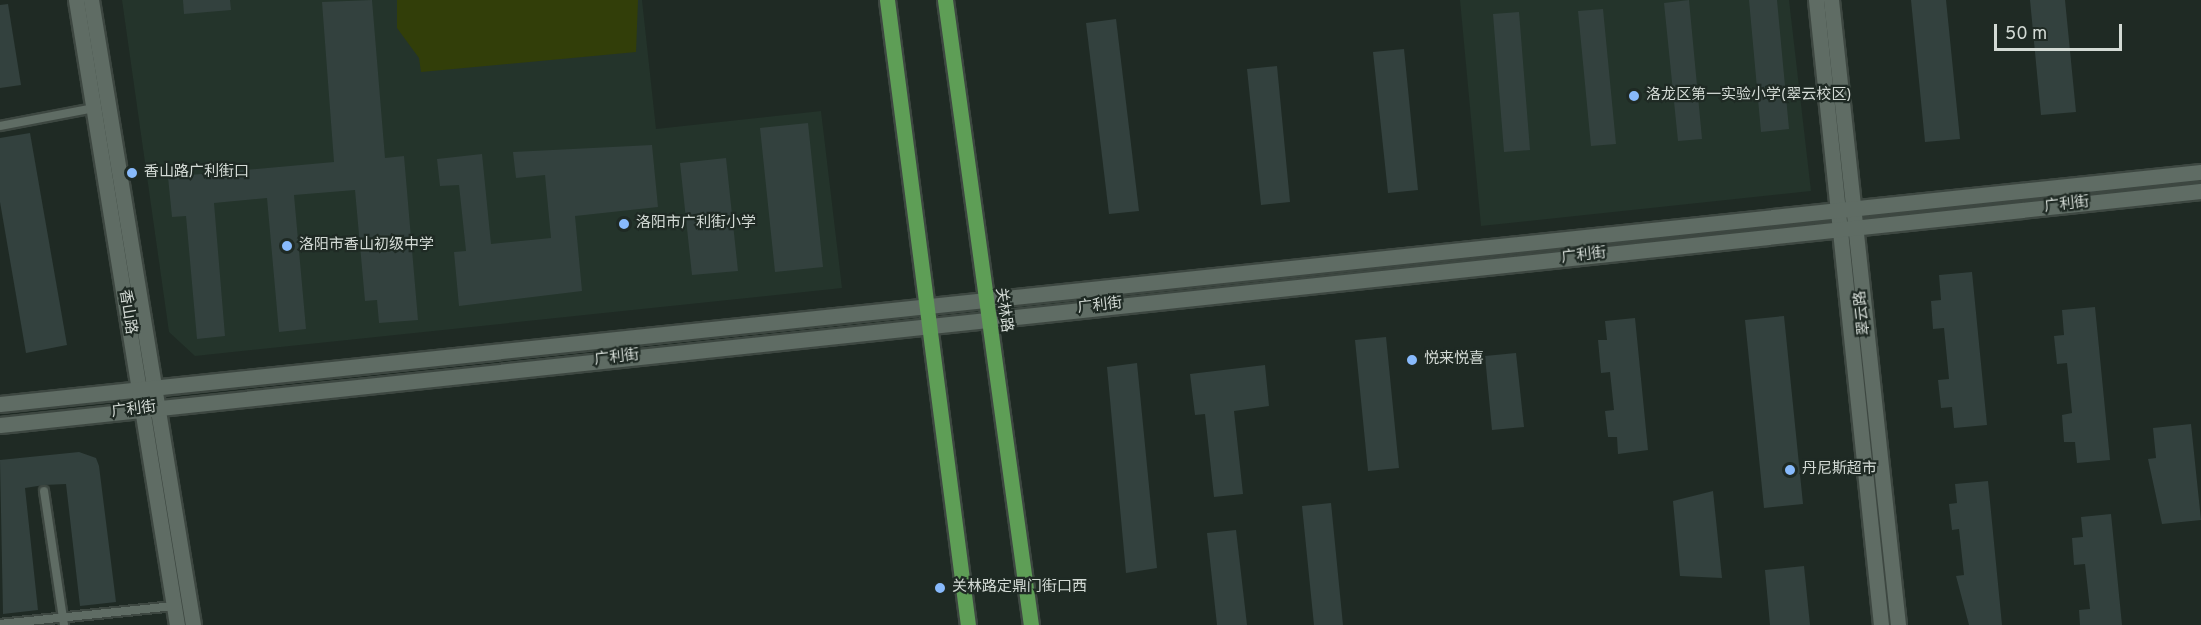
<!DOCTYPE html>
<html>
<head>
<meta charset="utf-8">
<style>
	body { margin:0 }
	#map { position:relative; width:2201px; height:625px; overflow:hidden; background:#1f2a24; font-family:Overpass,"Noto Sans SC",sans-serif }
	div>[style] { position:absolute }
	.built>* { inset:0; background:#24342b }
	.green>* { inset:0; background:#323e09 }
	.building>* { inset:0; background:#33413e }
	.roads { filter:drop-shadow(2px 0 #3d4741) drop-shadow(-2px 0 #3d4741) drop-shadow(0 2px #3d4741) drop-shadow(0 -2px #3d4741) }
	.service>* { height:8px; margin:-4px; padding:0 4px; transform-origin:4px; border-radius:4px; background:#5f6c64 }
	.minor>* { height:15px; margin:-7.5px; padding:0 7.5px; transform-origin:7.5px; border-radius:7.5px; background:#5f6c64 }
	.tertiary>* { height:15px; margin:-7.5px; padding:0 7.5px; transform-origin:7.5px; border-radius:7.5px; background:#5f6c64 }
	.primary>* { height:15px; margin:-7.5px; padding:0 7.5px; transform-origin:7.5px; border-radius:7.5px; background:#5e9e56 }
	.dots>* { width:16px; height:16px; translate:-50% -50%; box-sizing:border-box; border:3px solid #1f2a24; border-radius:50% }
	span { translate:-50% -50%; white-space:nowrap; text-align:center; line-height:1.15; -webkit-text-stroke:4.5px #1f2a24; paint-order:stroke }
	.poi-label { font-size:15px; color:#d3dad5 }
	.left { translate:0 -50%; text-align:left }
	.street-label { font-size:15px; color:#d3dad5 }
	.scale { position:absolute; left:1994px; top:24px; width:128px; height:27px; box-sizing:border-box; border:3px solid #d3dad5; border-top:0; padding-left:8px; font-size:18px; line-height:21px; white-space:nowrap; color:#d3dad5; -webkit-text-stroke:4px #1f2a24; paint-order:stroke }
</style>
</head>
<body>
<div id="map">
	<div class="built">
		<div style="clip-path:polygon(122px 0,642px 0,656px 129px,821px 111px,842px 288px,195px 356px,169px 332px)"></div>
		<div style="clip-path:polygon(1460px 0,1789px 0,1811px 191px,1481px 226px)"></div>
	</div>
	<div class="green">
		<div style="clip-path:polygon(397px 0,638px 0,636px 52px,421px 72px,419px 58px,397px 28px)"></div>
	</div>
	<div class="building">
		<div style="clip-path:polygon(183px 0,230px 0,231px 10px,184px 14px)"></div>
		<div style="clip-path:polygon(372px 0,385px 158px,404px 156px,418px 320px,379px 323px,377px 300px,365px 301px,355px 190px,294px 195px,306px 329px,279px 332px,267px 198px,214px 203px,225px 336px,197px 339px,186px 216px,172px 217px,168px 177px,334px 162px,322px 2px)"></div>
		<div style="clip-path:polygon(1689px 0,1702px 139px,1678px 141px,1664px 3px)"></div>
		<div style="clip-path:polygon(1749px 0,1777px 0,1789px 129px,1761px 132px)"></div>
		<div style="clip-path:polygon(1911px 0,1946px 0,1960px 139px,1925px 142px)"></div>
		<div style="clip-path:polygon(2030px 0,2065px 0,2076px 112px,2041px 115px)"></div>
		<div style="clip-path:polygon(8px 4px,21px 85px,0 88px,0 5px)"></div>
		<div style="clip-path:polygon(1603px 9px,1616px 144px,1591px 146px,1578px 11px)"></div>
		<div style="clip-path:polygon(1519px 12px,1530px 150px,1504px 152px,1493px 14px)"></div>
		<div style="clip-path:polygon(1116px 19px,1139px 211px,1109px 214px,1086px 23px)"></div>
		<div style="clip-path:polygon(1404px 49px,1418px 190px,1388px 193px,1373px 52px)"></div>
		<div style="clip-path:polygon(1277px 66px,1290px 202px,1261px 205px,1247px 69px)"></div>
		<div style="clip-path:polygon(808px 123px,823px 267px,775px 272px,760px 128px)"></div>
		<div style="clip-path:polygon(30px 133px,67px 345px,26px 353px,0 202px,0 138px)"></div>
		<div style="clip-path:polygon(652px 145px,658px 207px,575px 216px,582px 291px,459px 306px,454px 252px,466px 251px,459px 185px,440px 186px,437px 159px,482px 154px,491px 244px,551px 238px,545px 175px,516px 178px,513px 152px)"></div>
		<div style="clip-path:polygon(726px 158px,738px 271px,692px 275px,680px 163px)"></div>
		<div style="clip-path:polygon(1972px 272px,1987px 425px,1954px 428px,1952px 407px,1941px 408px,1938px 380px,1949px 379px,1944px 328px,1933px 329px,1931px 301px,1941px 300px,1939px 275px)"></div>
		<div style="clip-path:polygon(2095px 307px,2110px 460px,2077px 463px,2075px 442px,2064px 442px,2062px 415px,2072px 413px,2067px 363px,2057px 364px,2054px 336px,2064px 335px,2062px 310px)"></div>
		<div style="clip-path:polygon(1784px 316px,1803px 504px,1764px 508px,1745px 320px)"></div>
		<div style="clip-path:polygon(1635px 318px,1648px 450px,1618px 454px,1617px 437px,1608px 437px,1605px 411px,1614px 410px,1610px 372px,1601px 373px,1598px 340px,1607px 340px,1605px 321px)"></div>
		<div style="clip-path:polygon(1386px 337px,1399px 468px,1368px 471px,1355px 340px)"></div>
		<div style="clip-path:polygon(1516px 353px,1524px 427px,1492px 430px,1485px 356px)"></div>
		<div style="clip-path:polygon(1137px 363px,1157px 568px,1126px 573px,1107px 367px)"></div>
		<div style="clip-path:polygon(1265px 365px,1269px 406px,1234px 411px,1243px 494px,1214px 497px,1205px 414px,1195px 415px,1190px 374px)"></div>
		<div style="clip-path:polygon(2191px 424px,2201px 520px,2162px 524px,2148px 459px,2156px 458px,2153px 428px)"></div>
		<div style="clip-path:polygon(79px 452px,96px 458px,99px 466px,116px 602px,80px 606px,66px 484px,44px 485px,25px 488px,38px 610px,3px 614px,0 460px)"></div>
		<div style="clip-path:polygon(1988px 481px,2002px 625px,1969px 625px,1956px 576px,1964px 575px,1959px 529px,1952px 530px,1949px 504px,1957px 503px,1955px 484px)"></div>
		<div style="clip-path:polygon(1713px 491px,1722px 578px,1680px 576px,1673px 501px)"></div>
		<div style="clip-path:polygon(1331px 503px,1343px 625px,1314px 625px,1302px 506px)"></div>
		<div style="clip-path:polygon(2111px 514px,2122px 625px,2080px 625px,2079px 610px,2090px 609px,2085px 564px,2074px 565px,2072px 538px,2083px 537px,2081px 517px)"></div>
		<div style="clip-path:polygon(1236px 530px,1247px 625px,1217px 625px,1207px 533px)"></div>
		<div style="clip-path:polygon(1804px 566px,1810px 625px,1770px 625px,1765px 570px)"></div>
	</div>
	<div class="roads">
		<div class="service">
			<div style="left:0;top:126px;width:96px;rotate:-10.8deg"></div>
			<div style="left:44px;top:491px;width:135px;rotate:81.5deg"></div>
			<div style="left:0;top:624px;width:175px;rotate:-5.9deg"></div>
		</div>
		<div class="minor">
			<div style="left:76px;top:0;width:633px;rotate:80.82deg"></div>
			<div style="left:91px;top:0;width:633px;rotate:80.73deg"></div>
		</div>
		<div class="tertiary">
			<div style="left:1816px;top:0;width:628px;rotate:84.06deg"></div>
			<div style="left:1831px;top:0;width:629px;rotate:83.88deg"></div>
			<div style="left:0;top:404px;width:2213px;rotate:-6.02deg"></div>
			<div style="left:0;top:425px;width:2213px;rotate:-6.07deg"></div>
		</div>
		<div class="primary">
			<div style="left:887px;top:0;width:630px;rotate:82.62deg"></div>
			<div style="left:945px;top:0;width:631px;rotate:82.17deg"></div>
		</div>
	</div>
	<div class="dots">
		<div style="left:1634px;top:96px;background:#88bafc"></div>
		<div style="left:132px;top:173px;background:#88bafc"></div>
		<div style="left:624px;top:224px;background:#88bafc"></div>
		<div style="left:287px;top:246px;background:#88bafc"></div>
		<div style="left:1412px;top:360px;background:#88bafc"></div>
		<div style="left:1790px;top:470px;background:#88bafc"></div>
		<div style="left:940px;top:588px;background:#88bafc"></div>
	</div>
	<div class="poi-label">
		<span class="left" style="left:1646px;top:96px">洛龙区第一实验小学(翠云校区)</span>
		<span class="left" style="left:144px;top:173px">香山路广利街口</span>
		<span class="left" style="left:636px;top:224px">洛阳市广利街小学</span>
		<span class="left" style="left:299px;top:246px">洛阳市香山初级中学</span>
		<span class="left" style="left:1424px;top:360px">悦来悦喜</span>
		<span class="left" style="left:1802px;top:470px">丹尼斯超市</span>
		<span class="left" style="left:952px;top:588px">关林路定鼎门街口西</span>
	</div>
	<div class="street-label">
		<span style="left:2067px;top:205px;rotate:-6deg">广利街</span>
		<span style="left:1584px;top:256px;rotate:-6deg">广利街</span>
		<span style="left:1100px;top:306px;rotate:-6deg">广利街</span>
		<span style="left:1003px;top:310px;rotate:82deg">关林路</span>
		<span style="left:127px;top:312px;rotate:81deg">香山路</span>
		<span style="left:1863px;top:313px;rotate:-96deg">翠云路</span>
		<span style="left:617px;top:358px;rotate:-6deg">广利街</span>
		<span style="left:134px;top:410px;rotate:-7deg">广利街</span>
	</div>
	<div class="scale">50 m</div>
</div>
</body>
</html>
